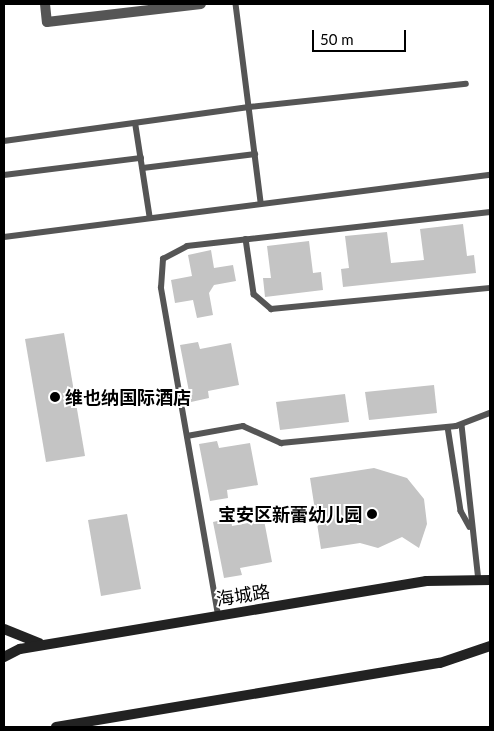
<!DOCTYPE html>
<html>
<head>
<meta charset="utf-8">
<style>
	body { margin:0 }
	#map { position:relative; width:494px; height:731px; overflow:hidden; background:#fff; font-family:Lato,"Noto Sans SC",sans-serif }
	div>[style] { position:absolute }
	.building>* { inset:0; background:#c4c4c4 }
	.lane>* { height:5.5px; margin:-2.75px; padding:0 2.75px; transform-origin:2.75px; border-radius:2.75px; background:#555 }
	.street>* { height:10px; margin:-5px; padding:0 5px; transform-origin:5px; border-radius:5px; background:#555 }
	.secondary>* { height:10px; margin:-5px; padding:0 5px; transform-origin:5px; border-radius:5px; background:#222 }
	.dots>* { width:14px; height:14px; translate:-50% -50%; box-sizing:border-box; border:2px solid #fff; border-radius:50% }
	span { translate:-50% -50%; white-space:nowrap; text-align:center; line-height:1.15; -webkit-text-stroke:4px #fff; paint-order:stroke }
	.poi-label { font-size:18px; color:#000; font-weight:700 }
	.left { translate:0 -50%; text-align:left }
	.right { translate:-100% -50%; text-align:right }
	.street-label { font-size:18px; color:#000 }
	.frame { position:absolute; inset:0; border:5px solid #000; pointer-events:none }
	.scale { position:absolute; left:312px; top:30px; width:94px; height:22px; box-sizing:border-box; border:2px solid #000; border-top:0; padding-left:6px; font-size:15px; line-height:18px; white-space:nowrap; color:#000; -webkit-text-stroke:4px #fff; paint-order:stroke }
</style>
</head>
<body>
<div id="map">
	<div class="building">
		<div style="clip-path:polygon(463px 224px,467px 256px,474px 255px,476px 273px,343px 287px,341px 269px,349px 268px,345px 236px,387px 232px,391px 263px,424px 260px,420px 229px)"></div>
		<div style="clip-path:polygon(309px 241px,313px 273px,321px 272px,323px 290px,265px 297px,263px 278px,271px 278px,267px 246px)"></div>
		<div style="clip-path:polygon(211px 250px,214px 268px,233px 265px,236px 281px,214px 285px,209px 293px,213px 315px,197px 318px,193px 300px,175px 303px,171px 280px,192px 276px,188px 255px)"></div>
		<div style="clip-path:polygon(64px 333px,85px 456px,46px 462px,25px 339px)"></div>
		<div style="clip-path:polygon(198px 342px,200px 349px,231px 343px,239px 385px,208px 391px,209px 398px,191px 402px,180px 345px)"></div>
		<div style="clip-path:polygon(434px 385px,437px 413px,369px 420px,365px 392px)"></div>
		<div style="clip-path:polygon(345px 394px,349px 422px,280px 430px,276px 402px)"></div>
		<div style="clip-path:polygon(217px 441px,219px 448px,250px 443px,258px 485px,227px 490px,228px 498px,210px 501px,199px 444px)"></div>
		<div style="clip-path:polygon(374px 468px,407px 478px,424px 499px,427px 524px,419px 548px,402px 537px,378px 548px,360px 543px,321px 549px,310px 478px)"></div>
		<div style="clip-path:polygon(127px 514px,141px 589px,101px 596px,88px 520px)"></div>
		<div style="clip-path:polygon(231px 518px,232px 526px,264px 520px,272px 562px,240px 568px,242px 575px,224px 578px,213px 522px)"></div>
	</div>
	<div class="lane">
		<div style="left:236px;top:4px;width:199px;rotate:82.8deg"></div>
		<div style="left:136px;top:126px;width:91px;rotate:81.2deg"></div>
		<div style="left:4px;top:141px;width:247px;rotate:-7.9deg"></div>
		<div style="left:249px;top:107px;width:218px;rotate:-6.1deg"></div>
		<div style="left:143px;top:168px;width:113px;rotate:-7.1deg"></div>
		<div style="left:4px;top:175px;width:138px;rotate:-7.1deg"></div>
		<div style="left:4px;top:237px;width:490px;rotate:-7.3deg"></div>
		<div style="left:246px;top:239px;width:56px;rotate:81.7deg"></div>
		<div style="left:254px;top:294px;width:23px;rotate:41deg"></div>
		<div style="left:271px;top:309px;width:220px;rotate:-5.5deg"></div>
		<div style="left:462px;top:425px;width:157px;rotate:83.8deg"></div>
		<div style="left:448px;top:427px;width:85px;rotate:81.2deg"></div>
		<div style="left:461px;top:511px;width:18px;rotate:61deg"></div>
		<div style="left:187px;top:436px;width:57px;rotate:-10.1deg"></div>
		<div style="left:243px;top:426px;width:42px;rotate:24.1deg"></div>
		<div style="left:281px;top:443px;width:176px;rotate:-5.5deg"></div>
		<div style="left:456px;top:426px;width:36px;rotate:-21deg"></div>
		<div style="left:218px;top:615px;width:332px;rotate:-99.9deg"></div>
		<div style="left:161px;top:288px;width:29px;rotate:-86deg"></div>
		<div style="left:163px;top:259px;width:27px;rotate:-28deg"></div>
		<div style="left:187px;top:246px;width:305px;rotate:-6.4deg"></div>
	</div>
	<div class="street">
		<div style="left:45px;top:4px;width:18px;rotate:84deg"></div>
		<div style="left:47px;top:22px;width:155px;rotate:-6.7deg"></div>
	</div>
	<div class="secondary">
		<div style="left:4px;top:629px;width:38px;rotate:22deg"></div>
		<div style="left:4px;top:657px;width:18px;rotate:-27deg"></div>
		<div style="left:20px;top:649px;width:412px;rotate:-9.5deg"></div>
		<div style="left:426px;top:581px;width:64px;rotate:-0.9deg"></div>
		<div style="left:56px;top:727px;width:389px;rotate:-9.5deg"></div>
		<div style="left:440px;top:663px;width:53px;rotate:-18.8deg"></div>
	</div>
	<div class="dots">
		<div style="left:55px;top:397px;background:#000"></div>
		<div style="left:372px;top:514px;background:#000"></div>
	</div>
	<div class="poi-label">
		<span class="left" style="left:65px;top:397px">维也纳国际酒店</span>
		<span class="right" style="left:362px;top:514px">宝安区新蕾幼儿园</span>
	</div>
	<div class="street-label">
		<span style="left:243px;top:595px;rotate:-9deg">海城路</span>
	</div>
	<div class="frame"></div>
	<div class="scale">50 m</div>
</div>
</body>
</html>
